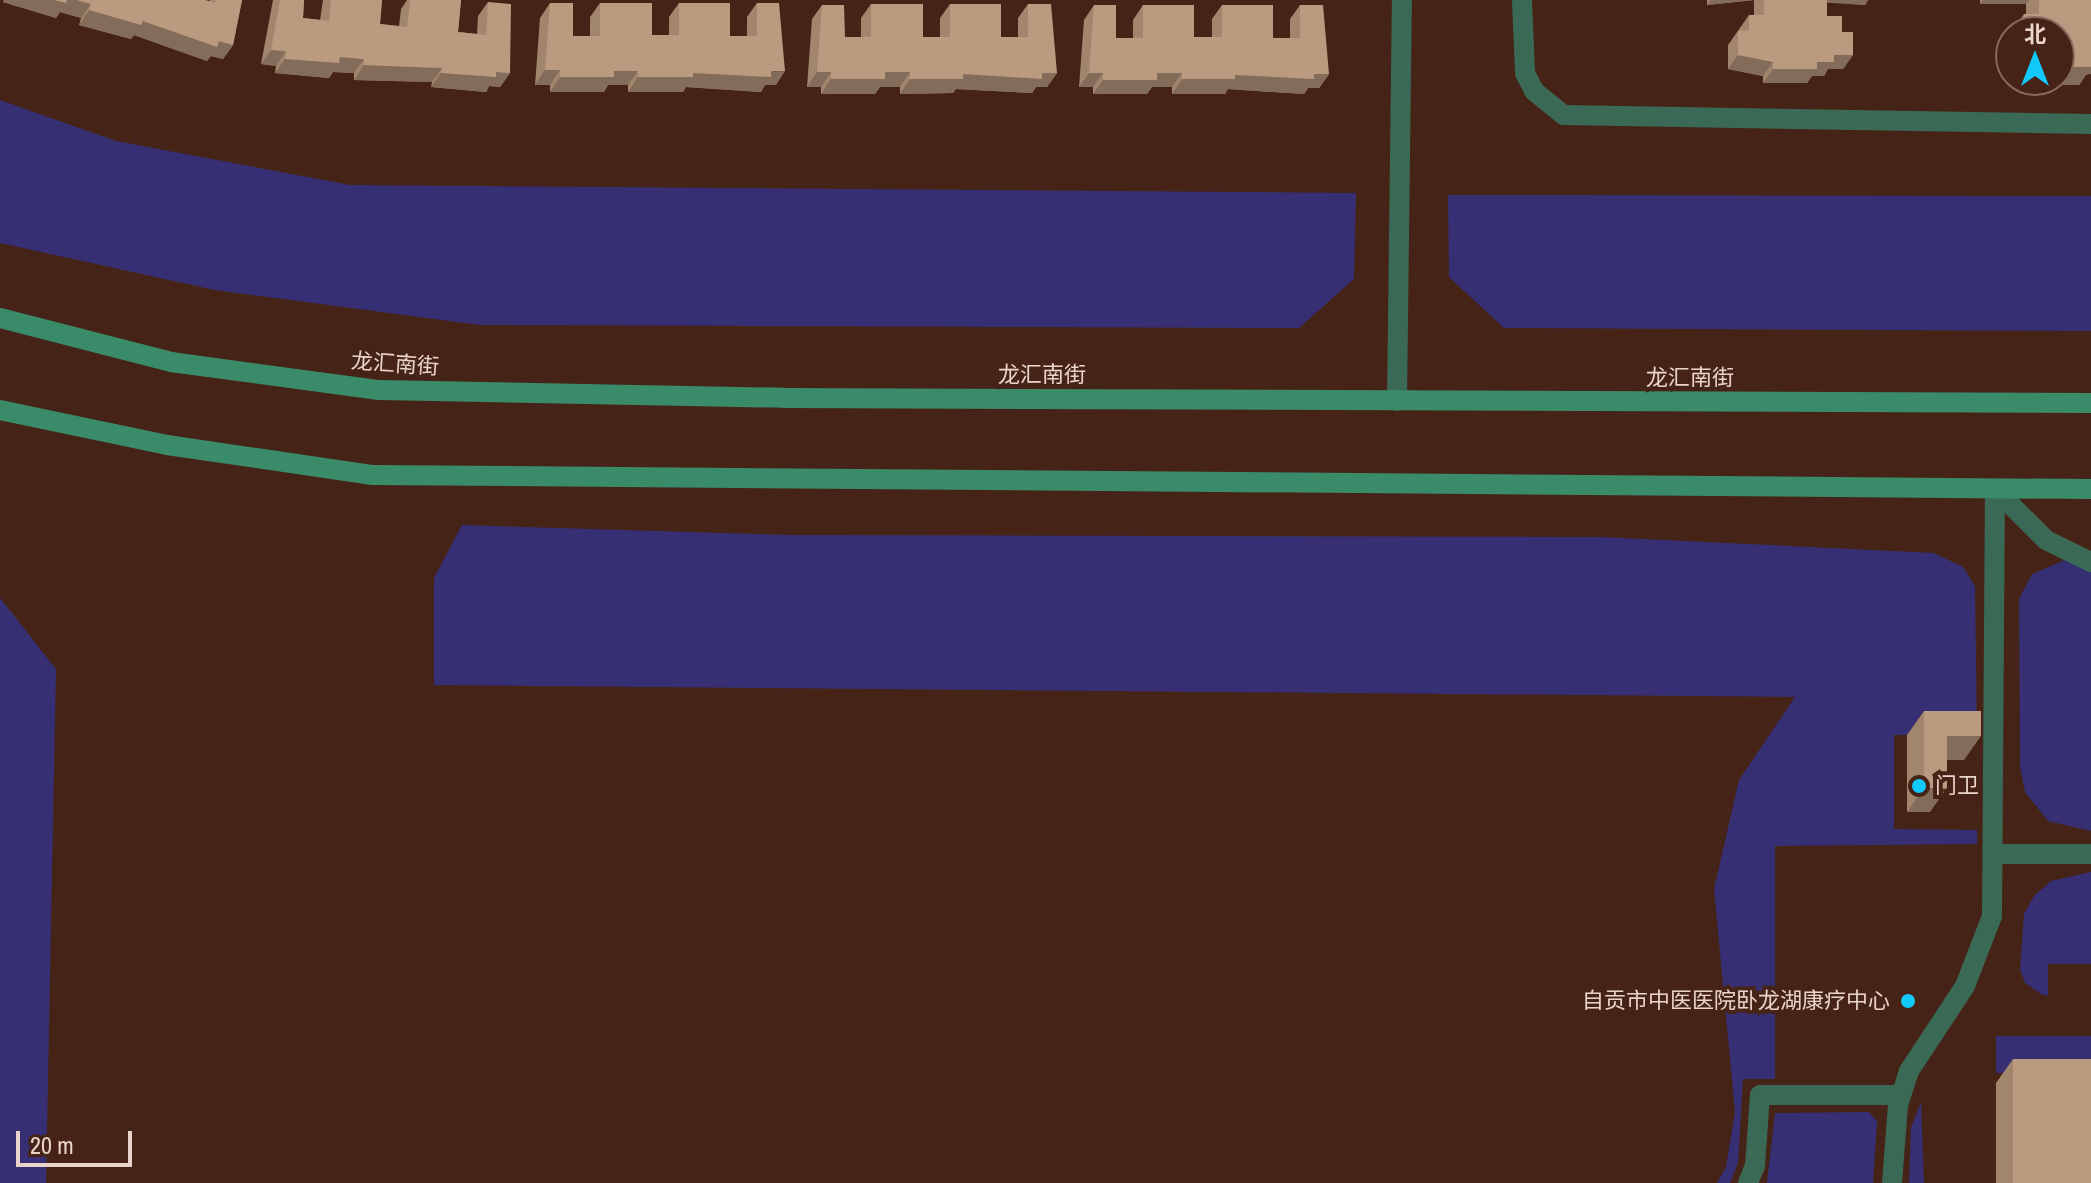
<!DOCTYPE html>
<html>
<head>
<meta charset="utf-8">
<style>
	body { margin:0 }
	#map { position:relative; width:2091px; height:1183px; overflow:hidden; background:#452417; font-family:"Archivo Narrow","Noto Sans SC",sans-serif }
	div>[style] { position:absolute }
	.green>* { inset:0; background:#362f73 }
	.service>* { height:20px; margin:-10px; padding:0 10px; transform-origin:10px; border-radius:10px; background:#3a6a55 }
	.minor>* { height:20px; margin:-10px; padding:0 10px; transform-origin:10px; border-radius:10px; background:#3a6a55 }
	.secondary>* { height:20px; margin:-10px; padding:0 10px; transform-origin:10px; border-radius:10px; background:#3a8b69 }
	.wall>* { inset:0; background:#a1856d }
	.shaded-wall>* { inset:0; background:#836c59 }
	.building>* { inset:0; background:#bb9b7f }
	.dots>* { width:22px; height:22px; translate:-50% -50%; box-sizing:border-box; border:4px solid #452417; border-radius:50% }
	span { translate:-50% -50%; white-space:nowrap; text-align:center; line-height:1.15; -webkit-text-stroke:8px #452417; paint-order:stroke }
	.street-label { font-size:22px; color:#e9d3ca }
	.poi-label { font-size:22px; color:#e9d3ca }
	.left { translate:0 -50%; text-align:left }
	.right { translate:-100% -50%; text-align:right }
	.north { position:absolute; left:1995px; top:16px; width:80px; height:80px; box-sizing:border-box; background:#452417; border:2px solid #876a5f; border-radius:50%; rotate:0deg; font-size:22px; font-weight:700; line-height:32px; text-align:center; color:#e9d3ca }
	.north::after { content:''; display:block; margin:auto; width:28px; height:36px; background:#11cafb; clip-path:polygon(50% 0,100% 100%,50% 72%,0 100%) }
	.scale { position:absolute; left:16px; top:1131px; width:116px; height:36px; box-sizing:border-box; border:4px solid #e9d3ca; border-top:0; padding-left:10px; font-size:24px; line-height:28px; white-space:nowrap; color:#e9d3ca; -webkit-text-stroke:6px #452417; paint-order:stroke }
</style>
</head>
<body>
<div id="map">
	<div class="green">
		<div style="clip-path:polygon(0 100px,116px 141px,350px 185px,1356px 193px,1354px 279px,1299px 328px,480px 325px,215px 290px,0 243px)"></div>
		<div style="clip-path:polygon(1448px 195px,2091px 196px,2091px 331px,1504px 328px,1449px 277px)"></div>
		<div style="clip-path:polygon(462px 525px,788px 535px,1600px 537px,1934px 553px,1963px 567px,1975px 586px,1977px 735px,1894px 735px,1894px 829px,1977px 830px,1977px 844px,1775px 846px,1775px 1079px,1743px 1079px,1738px 1163px,1730px 1183px,1717px 1183px,1726px 1167px,1735px 1112px,1714px 889px,1739px 780px,1795px 697px,434px 685px,434px 578px)"></div>
		<div style="clip-path:polygon(2070px 558px,2091px 559px,2091px 831px,2048px 821px,2025px 792px,2020px 766px,2019px 599px,2032px 574px)"></div>
		<div style="clip-path:polygon(0 598px,56px 669px,46px 1183px,0 1183px)"></div>
		<div style="clip-path:polygon(2091px 872px,2091px 964px,2048px 964px,2048px 996px,2041px 994px,2025px 983px,2020px 969px,2024px 914px,2034px 896px,2051px 881px)"></div>
		<div style="clip-path:polygon(1996px 1036px,2091px 1036px,2091px 1073px,1996px 1073px)"></div>
		<div style="clip-path:polygon(1921px 1102px,1924px 1183px,1909px 1183px,1911px 1128px)"></div>
		<div style="clip-path:polygon(1869px 1112px,1877px 1121px,1873px 1183px,1767px 1183px,1775px 1113px)"></div>
	</div>
	<div class="service">
		<div style="left:1522px;top:0;width:73px;rotate:87.6deg"></div>
		<div style="left:1525px;top:73px;width:20px;rotate:63deg"></div>
		<div style="left:1534px;top:91px;width:38px;rotate:39deg"></div>
		<div style="left:1564px;top:115px;width:527px;rotate:0.98deg"></div>
		<div style="left:1995px;top:489px;width:72px;rotate:45deg"></div>
		<div style="left:2046px;top:540px;width:50px;rotate:26.1deg"></div>
		<div style="left:1996px;top:854px;width:95px"></div>
		<div style="left:1748px;top:1183px;width:18px;rotate:-68deg"></div>
		<div style="left:1755px;top:1166px;width:71px;rotate:-86deg"></div>
		<div style="left:1760px;top:1095px;width:141px"></div>
		<div style="left:1892px;top:1183px;width:78px;rotate:-85.6deg"></div>
		<div style="left:1898px;top:1105px;width:36px;rotate:-72deg"></div>
		<div style="left:1909px;top:1071px;width:102px;rotate:-56.6deg"></div>
		<div style="left:1965px;top:986px;width:75px;rotate:-68.9deg"></div>
		<div style="left:1992px;top:916px;width:427px;rotate:-89.6deg"></div>
	</div>
	<div class="minor">
		<div style="left:1397px;top:401px;width:401px;rotate:-89.3deg"></div>
	</div>
	<div class="secondary">
		<div style="left:0;top:318px;width:177px;rotate:14.4deg"></div>
		<div style="left:171px;top:362px;width:210px;rotate:7.7deg"></div>
		<div style="left:379px;top:390px;width:406px;rotate:1.1deg"></div>
		<div style="left:785px;top:398px;width:1306px;rotate:0.22deg"></div>
		<div style="left:0;top:410px;width:171px;rotate:11.8deg"></div>
		<div style="left:167px;top:445px;width:208px;rotate:8.3deg"></div>
		<div style="left:373px;top:475px;width:1718px;rotate:0.47deg"></div>
	</div>
	<div class="wall">
		<div style="clip-path:polygon(4px 0,205px 0,209px 1px,210px 0,242px 0,233px 45px,223px 59px,211px 56px,207px 61px,134px 35px,131px 39px,79px 25px,81px 18px,60px 12px,56px 18px,3px 2px)"></div>
		<div style="clip-path:polygon(273px 0,304px 0,303px 18px,320px 20px,323px 0,382px 0,380px 24px,399px 26px,401px 9px,407px 0,461px 0,458px 32px,477px 34px,478px 16px,488px 2px,510px 73px,500px 87px,489px 86px,486px 92px,431px 87px,432px 82px,354px 80px,354px 73px,333px 72px,329px 78px,275px 73px,276px 66px,261px 64px)"></div>
		<div style="clip-path:polygon(1707px 0,1868px 0,1865px 5px,1827px 2px,1827px 16px,1842px 32px,1853px 55px,1843px 69px,1828px 69px,1824px 76px,1812px 76px,1807px 83px,1763px 83px,1763px 76px,1728px 69px,1728px 45px,1749px 15px,1754px 15px,1754px 0,1707px 5px)"></div>
		<div style="clip-path:polygon(1980px 0,2091px 0,2086px 75px,2079px 85px,2036px 85px,2036px 80px,2059px 80px,2059px 32px,2011px 32px,2011px 73px,2000px 71px,2000px 46px,2012px 28px,2014px 28px,2024px 14px,2026px 14px,2026px 4px,1980px 4px)"></div>
		<div style="clip-path:polygon(550px 3px,573px 36px,590px 36px,590px 17px,600px 3px,652px 35px,669px 35px,669px 17px,679px 3px,730px 36px,747px 36px,747px 17px,757px 3px,776px 85px,765px 85px,761px 92px,686px 87px,683px 92px,628px 92px,628px 85px,608px 85px,604px 92px,550px 92px,550px 85px,535px 85px,540px 18px)"></div>
		<div style="clip-path:polygon(871px 4px,923px 37px,940px 37px,940px 18px,950px 4px,1001px 37px,1018px 37px,1018px 18px,1028px 4px,1057px 73px,1047px 87px,1036px 87px,1032px 93px,956px 89px,953px 93px,900px 94px,900px 87px,880px 87px,875px 94px,821px 94px,821px 87px,807px 87px,812px 19px,822px 5px,845px 37px,861px 37px,861px 18px)"></div>
		<div style="clip-path:polygon(1094px 5px,1116px 38px,1133px 38px,1133px 20px,1143px 5px,1194px 37px,1212px 37px,1212px 19px,1222px 5px,1273px 38px,1290px 38px,1290px 19px,1300px 5px,1329px 74px,1319px 88px,1308px 88px,1304px 94px,1228px 89px,1225px 94px,1172px 94px,1172px 87px,1152px 87px,1147px 94px,1093px 94px,1093px 87px,1079px 87px,1084px 20px)"></div>
		<div style="clip-path:polygon(1924px 711px,1964px 760px,1947px 760px,1930px 812px,1907px 812px,1907px 735px)"></div>
		<div style="clip-path:polygon(2013px 1059px,2091px 1183px,1996px 1183px,1996px 1083px)"></div>
	</div>
	<div class="shaded-wall">
		<div style="clip-path:polygon(5px 0,77px 0,91px 4px,81px 18px,60px 12px,56px 18px,3px 2px)"></div>
		<div style="clip-path:polygon(1711px 0,1754px 0,1707px 5px)"></div>
		<div style="clip-path:polygon(1818px 0,1868px 0,1865px 5px,1817px 2px)"></div>
		<div style="clip-path:polygon(1983px 0,2029px 0,2026px 4px,1980px 4px)"></div>
		<div style="clip-path:polygon(89px 10px,143px 21px,233px 45px,223px 59px,211px 56px,207px 61px,134px 35px,131px 39px,79px 25px)"></div>
		<div style="clip-path:polygon(271px 50px,286px 51px,276px 66px,261px 64px)"></div>
		<div style="clip-path:polygon(1738px 55px,1773px 62px,1763px 76px,1728px 69px)"></div>
		<div style="clip-path:polygon(1834px 55px,1853px 55px,1843px 69px,1828px 69px,1824px 76px,1812px 76px,1807px 83px,1763px 83px,1773px 69px,1817px 62px)"></div>
		<div style="clip-path:polygon(2011px 55px,2011px 73px,2000px 71px)"></div>
		<div style="clip-path:polygon(340px 57px,364px 59px,354px 73px,333px 72px,329px 78px,275px 73px,285px 59px)"></div>
		<div style="clip-path:polygon(2091px 59px,2091px 74px,2086px 75px,2079px 85px,2036px 85px,2039px 80px,2059px 80px,2059px 67px)"></div>
		<div style="clip-path:polygon(364px 65px,442px 68px,432px 82px,354px 80px)"></div>
		<div style="clip-path:polygon(545px 70px,560px 70px,550px 85px,535px 85px)"></div>
		<div style="clip-path:polygon(614px 71px,638px 71px,628px 85px,608px 85px,604px 92px,550px 92px,560px 77px)"></div>
		<div style="clip-path:polygon(785px 71px,776px 85px,765px 85px,761px 92px,686px 87px,683px 92px,628px 92px,638px 77px,693px 73px)"></div>
		<div style="clip-path:polygon(496px 72px,510px 73px,500px 87px,489px 86px,486px 92px,431px 87px,441px 73px)"></div>
		<div style="clip-path:polygon(817px 72px,831px 72px,821px 87px,807px 87px)"></div>
		<div style="clip-path:polygon(885px 72px,910px 72px,900px 87px,880px 87px,875px 94px,821px 94px,831px 79px)"></div>
		<div style="clip-path:polygon(1057px 73px,1047px 87px,1036px 87px,1032px 93px,956px 89px,953px 93px,900px 94px,910px 79px,963px 74px)"></div>
		<div style="clip-path:polygon(1089px 73px,1103px 73px,1093px 87px,1079px 87px)"></div>
		<div style="clip-path:polygon(1157px 73px,1182px 73px,1172px 87px,1152px 87px,1147px 94px,1093px 94px,1103px 80px)"></div>
		<div style="clip-path:polygon(1329px 74px,1319px 88px,1308px 88px,1304px 94px,1228px 89px,1225px 94px,1172px 94px,1182px 79px,1235px 75px)"></div>
		<div style="clip-path:polygon(1947px 736px,1981px 736px,1964px 760px,1930px 760px)"></div>
		<div style="clip-path:polygon(1924px 788px,1947px 788px,1930px 812px,1907px 812px)"></div>
	</div>
	<div class="building">
		<div style="clip-path:polygon(54px 0,67px 0,66px 3px)"></div>
		<div style="clip-path:polygon(77px 0,205px 0,215px 3px,216px 0,242px 0,233px 45px,219px 41px,217px 47px,143px 21px,141px 25px,89px 10px,91px 4px)"></div>
		<div style="clip-path:polygon(280px 0,304px 0,303px 18px,329px 21px,331px 0,382px 0,380px 24px,407px 27px,410px 0,461px 0,458px 32px,486px 35px,488px 2px,511px 4px,510px 73px,496px 72px,496px 77px,441px 73px,442px 68px,364px 65px,364px 59px,340px 57px,339px 63px,285px 59px,286px 51px,271px 50px)"></div>
		<div style="clip-path:polygon(1764px 0,1827px 0,1827px 16px,1842px 16px,1842px 32px,1853px 32px,1853px 55px,1834px 55px,1834px 62px,1817px 62px,1817px 69px,1773px 69px,1773px 62px,1738px 55px,1738px 31px,1749px 30px,1749px 15px,1764px 15px)"></div>
		<div style="clip-path:polygon(2039px 0,2091px 0,2091px 67px,2059px 67px,2059px 32px,2012px 32px,2012px 28px,2024px 28px,2024px 14px,2039px 14px)"></div>
		<div style="clip-path:polygon(550px 3px,573px 3px,573px 36px,600px 36px,600px 3px,652px 3px,652px 35px,679px 35px,679px 3px,730px 3px,730px 36px,757px 36px,757px 3px,779px 3px,785px 71px,771px 71px,771px 77px,693px 73px,693px 77px,638px 77px,638px 71px,614px 71px,614px 77px,560px 77px,560px 70px,545px 70px)"></div>
		<div style="clip-path:polygon(871px 4px,923px 4px,923px 37px,950px 37px,950px 4px,1001px 4px,1001px 37px,1028px 37px,1028px 4px,1051px 4px,1057px 73px,1042px 73px,1042px 79px,963px 74px,963px 79px,910px 79px,910px 72px,885px 72px,885px 79px,831px 79px,831px 72px,817px 72px,822px 5px,844px 5px,845px 37px,871px 37px)"></div>
		<div style="clip-path:polygon(1094px 5px,1116px 5px,1116px 38px,1143px 38px,1143px 5px,1194px 5px,1194px 37px,1222px 37px,1222px 5px,1273px 5px,1273px 38px,1300px 38px,1300px 5px,1323px 5px,1329px 74px,1314px 74px,1314px 79px,1235px 75px,1235px 79px,1182px 79px,1182px 73px,1157px 73px,1157px 80px,1103px 80px,1103px 73px,1089px 73px)"></div>
		<div style="clip-path:polygon(1924px 711px,1981px 711px,1981px 736px,1947px 736px,1947px 788px,1924px 788px)"></div>
		<div style="clip-path:polygon(2013px 1059px,2091px 1059px,2091px 1183px,2013px 1183px)"></div>
	</div>
	<div class="dots">
		<div style="left:1919px;top:786px;background:#11cafb"></div>
		<div style="left:1908px;top:1001px;background:#11cafb"></div>
	</div>
	<div class="street-label">
		<span style="left:395px;top:364px;rotate:4deg">龙汇南街</span>
		<span style="left:1042px;top:375px">龙汇南街</span>
		<span style="left:1690px;top:378px">龙汇南街</span>
	</div>
	<div class="poi-label">
		<span class="left" style="left:1935px;top:786px">门卫</span>
		<span class="right" style="left:1890px;top:1001px">自贡市中医医院卧龙湖康疗中心</span>
	</div>
	<div class="north">北</div>
	<div class="scale">20 m</div>
</div>
</body>
</html>
